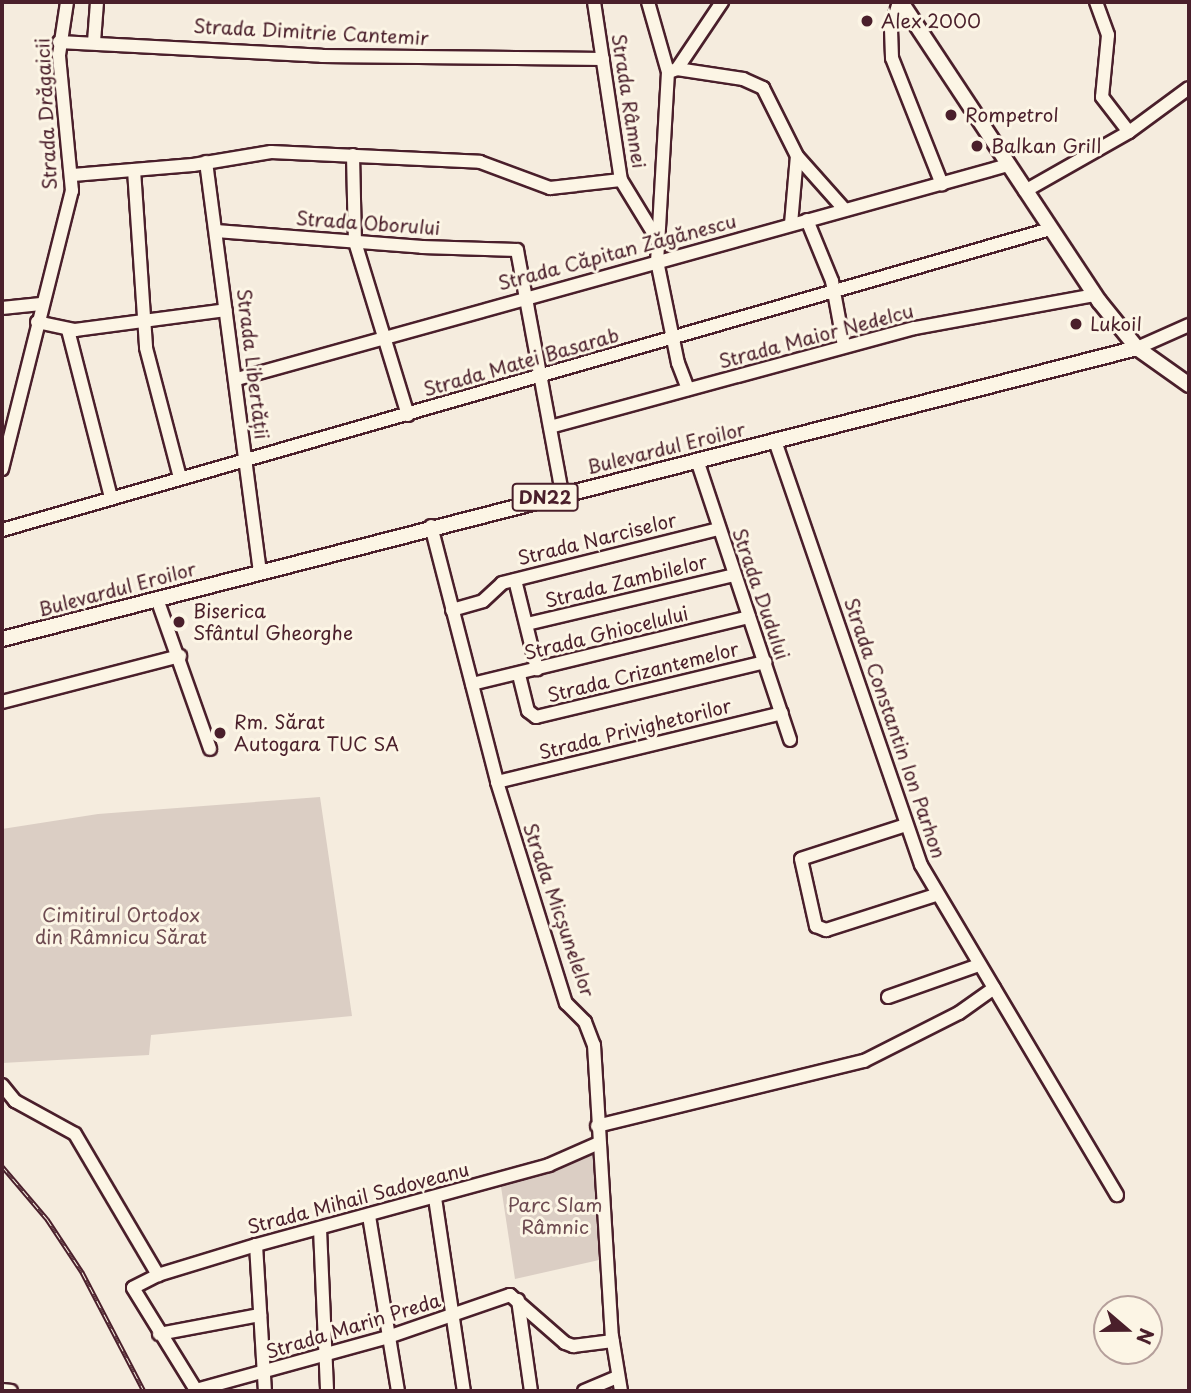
<!DOCTYPE html>
<html>
<head>
<meta charset="utf-8">
<style>
	body { margin:0 }
	#map { position:relative; width:1191px; height:1393px; overflow:hidden; background:#f5ecde; font-family:"Playpen Sans",sans-serif }
	div>[style] { position:absolute }
	.green>* { inset:0; background:#dbcec4 }
	.roads { filter:drop-shadow(2px 0 #4a1f2b) drop-shadow(-2px 0 #4a1f2b) drop-shadow(0 2px #4a1f2b) drop-shadow(0 -2px #4a1f2b) }
	.minor>* { height:12px; margin:-6px; padding:0 6px; transform-origin:6px; border-radius:6px; background:#fcf5e5 }
	.major>* { height:14px; margin:-7px; padding:0 7px; transform-origin:7px; border-radius:7px; background:#fcf5e5 }
	.rail>* { height:5px; margin-top:-2.5px; transform-origin:0; background:repeating-linear-gradient(90deg,#fcf5e5 0 8px,#4a1f2b 0 16px); box-sizing:border-box; border-block:2px solid #4a1f2b }
	.dots>* { width:19px; height:19px; translate:-50% -50%; box-sizing:border-box; border:4px solid #fcf5e5; border-radius:50% }
	span { translate:-50% -50%; white-space:nowrap; text-align:center; line-height:1.15; -webkit-text-stroke:6px #fcf5e5; paint-order:stroke }
	.shield-label span { padding:2px 5px; background:#fcf5e5; border:2px solid; border-radius:5px; -webkit-text-stroke-width:0 }
	.shield-label { font-size:18px; color:#4a1f2b; font-weight:700 }
	.poi-label { font-size:19px; color:#4a1f2b }
	.left { translate:0 -50%; text-align:left }
	.street-label { font-size:19px; color:#4a1f2b }
	.park-label { font-size:19px; color:#6e4b51 }
	.frame { position:absolute; inset:0; border:4px solid #4a1f2b; pointer-events:none }
	.north { position:absolute; left:1093px; top:1295px; width:70px; height:70px; box-sizing:border-box; background:#fcf5e5; border:2px solid #b59f9b; border-radius:50%; rotate:110deg; font-size:19px; font-weight:700; line-height:28px; text-align:center; color:#4a1f2b }
	.north::after { content:''; display:block; margin:auto; width:24px; height:32px; background:#4a1f2b; clip-path:polygon(50% 0,100% 100%,50% 72%,0 100%) }
</style>
</head>
<body>
<div id="map">
	<div class="green">
		<div style="clip-path:polygon(320px 797px,352px 1016px,151px 1035px,149px 1055px,2px 1063px,2px 829px,98px 814px)"></div>
		<div style="clip-path:polygon(599px 1143px,608px 1258px,515px 1279px,500px 1180px)"></div>
	</div>
	<div class="roads">
		<div class="minor">
			<div style="left:594px;top:2px;width:180px;rotate:81.4deg"></div>
			<div style="left:621px;top:180px;width:69px;rotate:58.6deg"></div>
			<div style="left:648px;top:2px;width:73px;rotate:74.1deg"></div>
			<div style="left:668px;top:72px;width:189px;rotate:93.3deg"></div>
			<div style="left:657px;top:261px;width:104px;rotate:78.4deg"></div>
			<div style="left:678px;top:363px;width:28px;rotate:69deg"></div>
			<div style="left:899px;top:2px;width:28px;rotate:107deg"></div>
			<div style="left:891px;top:29px;width:29px;rotate:88deg"></div>
			<div style="left:892px;top:58px;width:136px;rotate:68.4deg"></div>
			<div style="left:1096px;top:2px;width:35px;rotate:70deg"></div>
			<div style="left:1108px;top:35px;width:62px;rotate:95.5deg"></div>
			<div style="left:1102px;top:97px;width:44px;rotate:52.4deg"></div>
			<div style="left:59px;top:42px;width:263px;rotate:3deg"></div>
			<div style="left:322px;top:56px;width:281px;rotate:0.6deg"></div>
			<div style="left:94px;top:42px;width:40px;rotate:-85.7deg"></div>
			<div style="left:677px;top:69px;width:67px;rotate:8.6deg"></div>
			<div style="left:743px;top:79px;width:22px;rotate:24deg"></div>
			<div style="left:763px;top:88px;width:76px;rotate:63.4deg"></div>
			<div style="left:797px;top:156px;width:72px;rotate:48.4deg"></div>
			<div style="left:672px;top:71px;width:5px;rotate:-22deg"></div>
			<div style="left:677px;top:69px;width:81px;rotate:-56.1deg"></div>
			<div style="left:353px;top:155px;width:87px;rotate:88.7deg"></div>
			<div style="left:355px;top:242px;width:181px;rotate:73deg"></div>
			<div style="left:206px;top:162px;width:413px;rotate:82.5deg"></div>
			<div style="left:134px;top:170px;width:178px;rotate:86.1deg"></div>
			<div style="left:146px;top:348px;width:134px;rotate:75.3deg"></div>
			<div style="left:73px;top:175px;width:120px;rotate:-4.8deg"></div>
			<div style="left:193px;top:165px;width:79px;rotate:-9.5deg"></div>
			<div style="left:271px;top:152px;width:209px;rotate:2.7deg"></div>
			<div style="left:480px;top:162px;width:75px;rotate:20.4deg"></div>
			<div style="left:550px;top:188px;width:71px;rotate:-6.4deg"></div>
			<div style="left:1025px;top:191px;width:120px;rotate:-29.6deg"></div>
			<div style="left:1129px;top:132px;width:74px;rotate:-36.3deg"></div>
			<div style="left:807px;top:220px;width:66px;rotate:67.7deg"></div>
			<div style="left:832px;top:281px;width:66px;rotate:79.5deg"></div>
			<div style="left:791px;top:224px;width:68px;rotate:-85deg"></div>
			<div style="left:216px;top:231px;width:207px;rotate:4.4deg"></div>
			<div style="left:422px;top:247px;width:95px;rotate:1.8deg"></div>
			<div style="left:517px;top:250px;width:247px;rotate:79.5deg"></div>
			<div style="left:2px;top:308px;width:39px;rotate:-6deg"></div>
			<div style="left:37px;top:322px;width:39px;rotate:12deg"></div>
			<div style="left:75px;top:330px;width:152px;rotate:-7.5deg"></div>
			<div style="left:68px;top:330px;width:172px;rotate:75.6deg"></div>
			<div style="left:1137px;top:348px;width:57px;rotate:-23.9deg"></div>
			<div style="left:237px;top:379px;width:800px;rotate:-15.51deg"></div>
			<div style="left:550px;top:427px;width:378px;rotate:-15.2deg"></div>
			<div style="left:915px;top:328px;width:183px;rotate:-10.4deg"></div>
			<div style="left:775px;top:441px;width:448px;rotate:71deg"></div>
			<div style="left:921px;top:865px;width:384px;rotate:59.3deg"></div>
			<div style="left:697px;top:460px;width:295px;rotate:71.6deg"></div>
			<div style="left:2px;top:469px;width:287px;rotate:-75.9deg"></div>
			<div style="left:72px;top:191px;width:137px;rotate:-95.5deg"></div>
			<div style="left:59px;top:55px;width:54px;rotate:-81.4deg"></div>
			<div style="left:431px;top:526px;width:264px;rotate:75.5deg"></div>
			<div style="left:497px;top:782px;width:232px;rotate:72.7deg"></div>
			<div style="left:566px;top:1003px;width:27px;rotate:45deg"></div>
			<div style="left:585px;top:1022px;width:25px;rotate:69deg"></div>
			<div style="left:594px;top:1045px;width:292px;rotate:86.5deg"></div>
			<div style="left:612px;top:1336px;width:56px;rotate:80.7deg"></div>
			<div style="left:2px;top:530px;width:1090px;rotate:-16.02deg"></div>
			<div style="left:515px;top:580px;width:92px;rotate:76.1deg"></div>
			<div style="left:157px;top:599px;width:159px;rotate:70.5deg"></div>
			<div style="left:452px;top:610px;width:32px;rotate:-16deg"></div>
			<div style="left:483px;top:601px;width:26px;rotate:-43deg"></div>
			<div style="left:502px;top:583px;width:223px;rotate:-14deg"></div>
			<div style="left:527px;top:624px;width:213px;rotate:-13.3deg"></div>
			<div style="left:519px;top:675px;width:37px;rotate:76deg"></div>
			<div style="left:528px;top:711px;width:10px;rotate:37deg"></div>
			<div style="left:536px;top:717px;width:236px;rotate:-13.5deg"></div>
			<div style="left:472px;top:684px;width:285px;rotate:-13.6deg"></div>
			<div style="left:2px;top:702px;width:184px;rotate:-14.5deg"></div>
			<div style="left:497px;top:782px;width:293px;rotate:-13.6deg"></div>
			<div style="left:906px;top:825px;width:110px;rotate:162.1deg"></div>
			<div style="left:801px;top:859px;width:69px;rotate:77.4deg"></div>
			<div style="left:816px;top:926px;width:11px;rotate:22deg"></div>
			<div style="left:826px;top:930px;width:115px;rotate:-17.7deg"></div>
			<div style="left:888px;top:997px;width:96px;rotate:-19.4deg"></div>
			<div style="left:2px;top:1085px;width:21px;rotate:51deg"></div>
			<div style="left:15px;top:1101px;width:68px;rotate:28.8deg"></div>
			<div style="left:75px;top:1134px;width:164px;rotate:59.5deg"></div>
			<div style="left:597px;top:1126px;width:275px;rotate:-13.7deg"></div>
			<div style="left:864px;top:1061px;width:106px;rotate:-26.8deg"></div>
			<div style="left:959px;top:1013px;width:43px;rotate:-35.5deg"></div>
			<div style="left:599px;top:1143px;width:55px;rotate:156.3deg"></div>
			<div style="left:549px;top:1165px;width:304px;rotate:164.7deg"></div>
			<div style="left:256px;top:1245px;width:102px;rotate:163deg"></div>
			<div style="left:158px;top:1275px;width:28px;rotate:153deg"></div>
			<div style="left:133px;top:1288px;width:120px;rotate:58.3deg"></div>
			<div style="left:196px;top:1390px;width:199px;rotate:-15.4deg"></div>
			<div style="left:388px;top:1337px;width:129px;rotate:-19deg"></div>
			<div style="left:510px;top:1295px;width:73px;rotate:41.1deg"></div>
			<div style="left:565px;top:1343px;width:9px;rotate:21deg"></div>
			<div style="left:573px;top:1346px;width:40px;rotate:-7.1deg"></div>
			<div style="left:435px;top:1198px;width:195px;rotate:81.5deg"></div>
			<div style="left:369px;top:1216px;width:177px;rotate:80.6deg"></div>
			<div style="left:320px;top:1229px;width:162px;rotate:87.5deg"></div>
			<div style="left:256px;top:1245px;width:146px;rotate:86.5deg"></div>
			<div style="left:518px;top:1300px;width:92px;rotate:81.9deg"></div>
			<div style="left:159px;top:1334px;width:103px;rotate:-10.7deg"></div>
			<div style="left:2px;top:1390px;width:9px;rotate:6deg"></div>
			<div style="left:584px;top:1391px;width:36px;rotate:-23deg"></div>
		</div>
		<div class="major">
			<div style="left:901px;top:2px;width:359px;rotate:56.5deg"></div>
			<div style="left:1099px;top:301px;width:60px;rotate:51deg"></div>
			<div style="left:1137px;top:348px;width:64px;rotate:35.4deg"></div>
			<div style="left:2px;top:639px;width:1172px;rotate:-14.38deg"></div>
		</div>
	</div>
	<div class="rail">
		<div style="left:2px;top:1166px;width:70px;rotate:49.7deg"></div>
		<div style="left:47px;top:1219px;width:64px;rotate:56.6deg"></div>
		<div style="left:82px;top:1272px;width:134px;rotate:62.5deg"></div>
	</div>
	<div class="dots">
		<div style="left:867px;top:21px;background:#4a1f2b"></div>
		<div style="left:951px;top:115px;background:#4a1f2b"></div>
		<div style="left:977px;top:146px;background:#4a1f2b"></div>
		<div style="left:1076px;top:324px;background:#4a1f2b"></div>
		<div style="left:179px;top:622px;background:#4a1f2b"></div>
		<div style="left:220px;top:733px;background:#4a1f2b"></div>
	</div>
	<div class="shield-label">
		<span style="left:545px;top:497px">DN22</span>
	</div>
	<div class="poi-label">
		<span class="left" style="left:881px;top:21px">Alex 2000</span>
		<span class="left" style="left:965px;top:115px">Rompetrol</span>
		<span class="left" style="left:991px;top:146px">Balkan Grill</span>
		<span class="left" style="left:1090px;top:324px">Lukoil</span>
		<span class="left" style="left:193px;top:622px">Biserica<br>Sfântul Gheorghe</span>
		<span class="left" style="left:234px;top:733px">Rm. Sărat<br>Autogara TUC SA</span>
	</div>
	<div class="street-label">
		<span style="left:311px;top:32px;rotate:3deg">Strada Dimitrie Cantemir</span>
		<span style="left:629px;top:101px;rotate:81deg">Strada Râmnei</span>
		<span style="left:46px;top:114px;rotate:-93deg">Strada Drăgaicii</span>
		<span style="left:368px;top:223px;rotate:4deg">Strada Oborului</span>
		<span style="left:617px;top:252px;rotate:-15deg">Strada Căpitan Zăgănescu</span>
		<span style="left:816px;top:336px;rotate:-15deg">Strada Maior Nedelcu</span>
		<span style="left:521px;top:362px;rotate:-16deg">Strada Matei Basarab</span>
		<span style="left:253px;top:364px;rotate:83deg">Strada Libertății</span>
		<span style="left:666px;top:448px;rotate:-14deg">Bulevardul Eroilor</span>
		<span style="left:597px;top:539px;rotate:-14deg">Strada Narciselor</span>
		<span style="left:626px;top:581px;rotate:-14deg">Strada Zambilelor</span>
		<span style="left:117px;top:589px;rotate:-15deg">Bulevardul Eroilor</span>
		<span style="left:761px;top:594px;rotate:71deg">Strada Dudului</span>
		<span style="left:606px;top:633px;rotate:-14deg">Strada Ghiocelului</span>
		<span style="left:643px;top:672px;rotate:-14deg">Strada Crizantemelor</span>
		<span style="left:895px;top:728px;rotate:71deg">Strada Constantin Ion Parhon</span>
		<span style="left:635px;top:729px;rotate:-14deg">Strada Privighetorilor</span>
		<span style="left:559px;top:910px;rotate:71deg">Strada Micșunelelor</span>
		<span style="left:358px;top:1198px;rotate:-15deg">Strada Mihail Sadoveanu</span>
		<span style="left:353px;top:1326px;rotate:-17deg">Strada Marin Preda</span>
	</div>
	<div class="park-label">
		<span style="left:121px;top:926px">Cimitirul Ortodox<br>din Râmnicu Sărat</span>
		<span style="left:555px;top:1216px">Parc Slam<br>Râmnic</span>
	</div>
	<div class="frame"></div>
	<div class="north">N</div>
</div>
</body>
</html>
